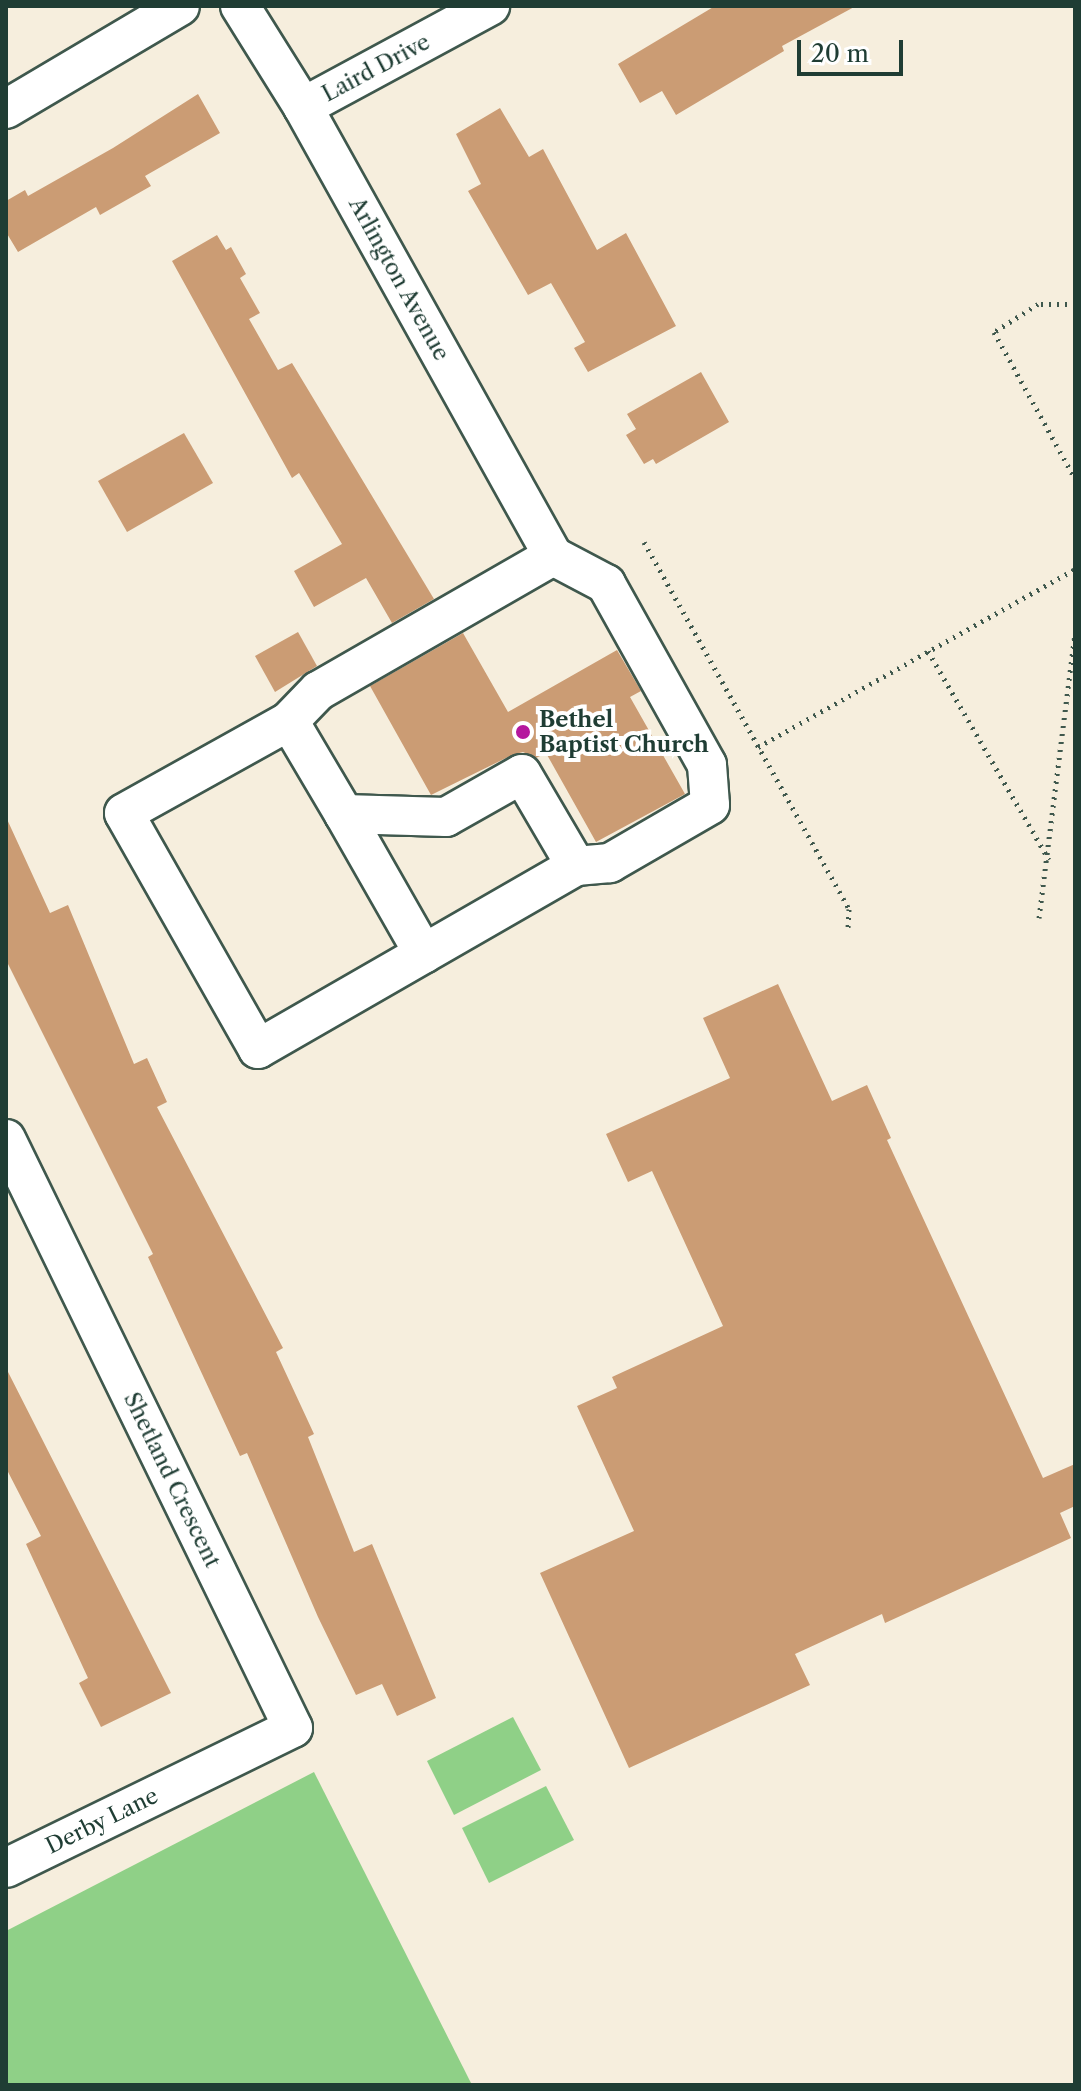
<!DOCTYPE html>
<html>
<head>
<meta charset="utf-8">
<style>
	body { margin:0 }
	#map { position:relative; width:1081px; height:2091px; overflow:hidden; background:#f6eedd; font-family:"Libre Caslon Text",serif }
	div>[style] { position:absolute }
	.green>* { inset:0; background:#8fd087 }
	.building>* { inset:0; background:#cb9c74 }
	.path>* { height:5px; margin-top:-2.5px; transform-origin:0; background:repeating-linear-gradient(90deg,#3f584d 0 2px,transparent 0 8px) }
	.roads { filter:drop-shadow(2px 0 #3f584d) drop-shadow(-2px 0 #3f584d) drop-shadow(0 2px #3f584d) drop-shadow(0 -2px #3f584d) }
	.minor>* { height:38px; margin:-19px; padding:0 19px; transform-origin:19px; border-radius:19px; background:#fff }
	.dots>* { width:22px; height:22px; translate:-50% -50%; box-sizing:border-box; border:4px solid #fff; border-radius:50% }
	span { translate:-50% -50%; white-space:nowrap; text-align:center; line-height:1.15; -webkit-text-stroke:8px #fff; paint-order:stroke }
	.street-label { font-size:22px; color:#1f3d34 }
	.poi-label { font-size:22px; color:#1f3d34; font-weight:700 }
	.left { translate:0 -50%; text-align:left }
	.frame { position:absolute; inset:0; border:8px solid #1f3d34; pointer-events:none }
	.scale { position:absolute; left:797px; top:40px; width:106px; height:36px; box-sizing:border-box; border:4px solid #1f3d34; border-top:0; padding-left:10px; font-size:24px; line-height:28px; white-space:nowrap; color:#1f3d34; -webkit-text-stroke:6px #fff; paint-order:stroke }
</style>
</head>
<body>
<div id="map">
	<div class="green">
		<div style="clip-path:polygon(513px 1717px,541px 1770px,454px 1815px,427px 1761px)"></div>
		<div style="clip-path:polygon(314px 1772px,472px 2085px,6px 2085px,6px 1931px)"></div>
		<div style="clip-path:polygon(546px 1786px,574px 1840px,489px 1883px,462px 1828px)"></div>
	</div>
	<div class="building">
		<div style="clip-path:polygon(715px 6px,856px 6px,782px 46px,784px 51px,676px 115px,662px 91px,640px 103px,618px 64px)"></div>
		<div style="clip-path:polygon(198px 94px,220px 133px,145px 176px,151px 186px,100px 215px,96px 207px,18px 252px,6px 232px,6px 201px,25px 190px,28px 196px,113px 148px)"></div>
		<div style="clip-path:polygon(500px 108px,529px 157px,543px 149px,597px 250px,626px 233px,676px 326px,588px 372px,574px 348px,585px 342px,551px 283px,528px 295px,468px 191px,481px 184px,456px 134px)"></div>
		<div style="clip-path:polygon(217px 235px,226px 250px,231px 247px,246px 274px,240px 278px,260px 313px,249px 319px,278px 370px,292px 363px,434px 599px,392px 623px,366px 578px,314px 607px,294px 571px,342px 544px,299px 473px,292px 478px,172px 261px)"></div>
		<div style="clip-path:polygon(701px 372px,729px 422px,656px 464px,653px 459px,644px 464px,626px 435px,636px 429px,627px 414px)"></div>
		<div style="clip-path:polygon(184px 433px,213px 483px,127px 532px,98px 481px)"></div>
		<div style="clip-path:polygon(298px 632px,317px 666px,275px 692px,255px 656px)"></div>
		<div style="clip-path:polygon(463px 633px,508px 712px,617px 650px,641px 691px,630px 697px,685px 794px,596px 842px,546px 753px,536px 758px,523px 752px,512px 755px,431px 795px,370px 686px)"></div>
		<div style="clip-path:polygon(6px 817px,50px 913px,68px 905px,134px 1064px,147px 1058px,167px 1102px,157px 1107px,283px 1348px,276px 1352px,314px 1434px,308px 1437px,354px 1552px,372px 1544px,436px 1698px,397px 1716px,382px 1684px,356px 1695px,318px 1617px,247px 1453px,240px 1456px,148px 1257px,153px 1254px,6px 960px)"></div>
		<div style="clip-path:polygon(778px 984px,832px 1101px,867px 1085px,891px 1138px,887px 1140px,1043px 1478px,1075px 1464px,1075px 1506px,1060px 1513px,1071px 1538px,885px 1623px,882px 1614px,795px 1654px,810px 1685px,629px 1768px,540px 1573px,634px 1531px,577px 1406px,617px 1388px,612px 1377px,723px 1326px,652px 1171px,628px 1182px,606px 1134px,730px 1078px,703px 1018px)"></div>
		<div style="clip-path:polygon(6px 1368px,171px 1693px,101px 1727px,79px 1683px,88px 1678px,26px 1544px,41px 1536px,6px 1468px)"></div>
	</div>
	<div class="path">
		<div style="left:1075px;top:304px;width:37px;rotate:180deg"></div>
		<div style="left:1038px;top:304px;width:52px;rotate:147.5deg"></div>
		<div style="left:994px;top:332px;width:168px;rotate:61.1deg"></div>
		<div style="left:644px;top:542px;width:420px;rotate:60.8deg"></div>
		<div style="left:849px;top:909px;width:22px;rotate:93deg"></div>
		<div style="left:928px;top:651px;width:241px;rotate:59.9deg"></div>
		<div style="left:758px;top:747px;width:364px;rotate:-29.3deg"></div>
		<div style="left:1039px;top:918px;width:287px;rotate:-82.8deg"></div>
	</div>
	<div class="roads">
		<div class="minor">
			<div style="left:240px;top:6px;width:119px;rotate:58deg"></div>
			<div style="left:303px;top:107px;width:514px;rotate:60.89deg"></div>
			<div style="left:303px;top:107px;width:213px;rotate:-28.4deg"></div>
			<div style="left:6px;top:109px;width:202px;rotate:-30.6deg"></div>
			<div style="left:289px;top:721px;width:108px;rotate:59.4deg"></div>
			<div style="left:344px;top:814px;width:102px;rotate:1.7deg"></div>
			<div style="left:446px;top:817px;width:87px;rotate:-29.5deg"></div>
			<div style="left:522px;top:774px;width:107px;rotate:59.6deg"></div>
			<div style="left:576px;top:866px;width:367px;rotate:150.1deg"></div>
			<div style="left:258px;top:1049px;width:271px;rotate:-119.6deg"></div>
			<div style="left:124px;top:813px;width:189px;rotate:-29.1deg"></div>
			<div style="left:289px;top:721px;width:42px;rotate:-46deg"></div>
			<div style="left:318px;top:691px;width:271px;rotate:-29.9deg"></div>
			<div style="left:553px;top:556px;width:60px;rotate:27.8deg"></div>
			<div style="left:606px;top:584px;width:207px;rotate:60.8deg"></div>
			<div style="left:707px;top:765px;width:40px;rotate:85.7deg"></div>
			<div style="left:710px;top:805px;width:116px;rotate:149.9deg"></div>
			<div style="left:610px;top:863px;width:34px;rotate:175deg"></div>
			<div style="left:344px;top:814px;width:161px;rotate:60.3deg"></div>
			<div style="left:6px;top:1139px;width:655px;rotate:64.02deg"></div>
			<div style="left:293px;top:1728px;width:319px;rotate:154deg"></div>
		</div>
	</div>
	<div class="dots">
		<div style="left:523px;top:732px;background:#b5179e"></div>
	</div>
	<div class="street-label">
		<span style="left:376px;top:68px;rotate:-28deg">Laird Drive</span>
		<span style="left:399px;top:279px;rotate:61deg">Arlington Avenue</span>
		<span style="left:172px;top:1480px;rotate:64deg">Shetland Crescent</span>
		<span style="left:102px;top:1821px;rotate:-26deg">Derby Lane</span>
	</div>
	<div class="poi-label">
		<span class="left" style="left:539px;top:732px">Bethel<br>Baptist Church</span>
	</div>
	<div class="frame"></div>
	<div class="scale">20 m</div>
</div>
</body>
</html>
